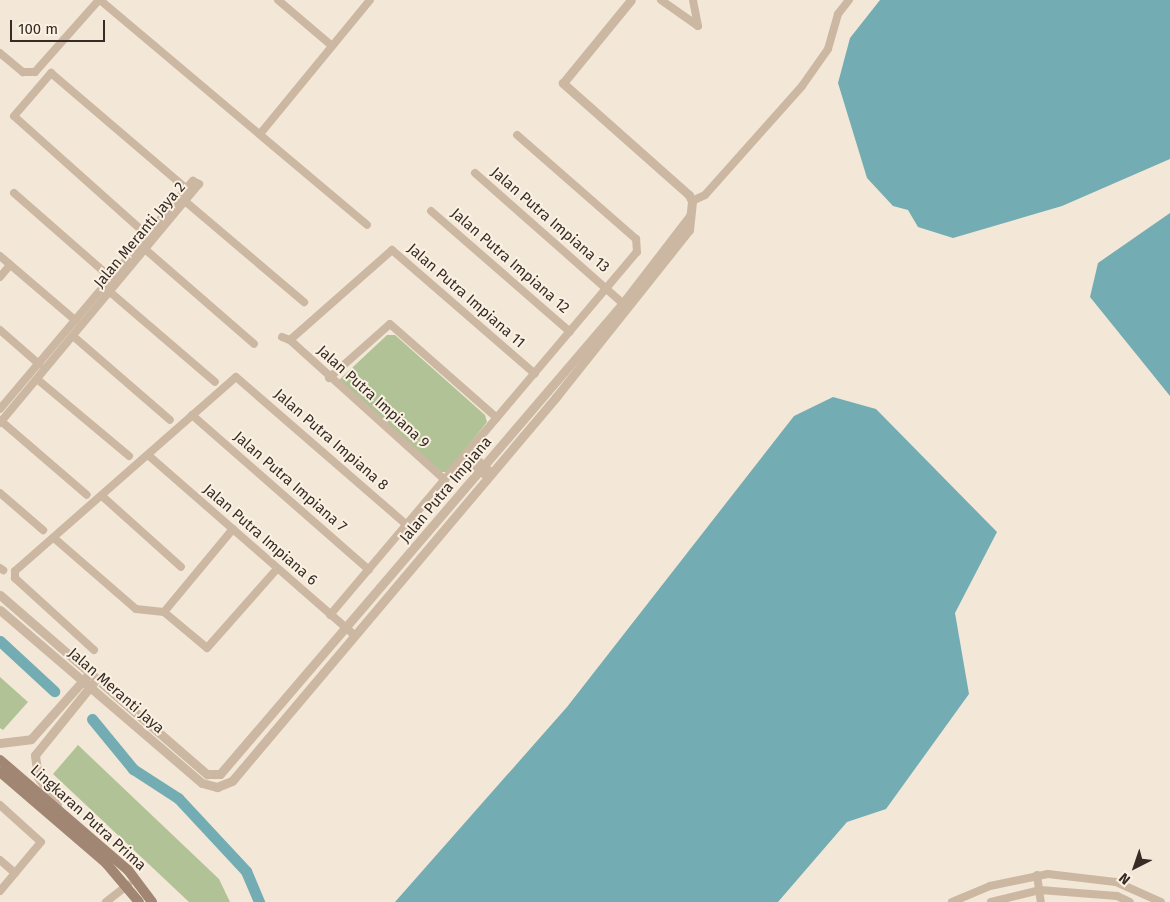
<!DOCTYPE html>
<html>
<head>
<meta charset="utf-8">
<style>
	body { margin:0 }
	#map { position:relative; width:1170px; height:902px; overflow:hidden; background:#f3e8d7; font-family:"Fira Sans",sans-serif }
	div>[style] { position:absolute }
	.green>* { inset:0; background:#b1c396 }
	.water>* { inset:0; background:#73acb3 }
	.river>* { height:11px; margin:-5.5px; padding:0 5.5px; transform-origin:5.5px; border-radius:5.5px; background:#73acb3 }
	.minor>* { height:8px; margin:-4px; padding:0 4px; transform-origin:4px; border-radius:4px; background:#ccb8a2 }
	.tertiary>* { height:9px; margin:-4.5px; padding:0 4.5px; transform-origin:4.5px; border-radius:4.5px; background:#ccb8a2 }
	.secondary>* { height:10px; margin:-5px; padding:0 5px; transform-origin:5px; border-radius:5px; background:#a08673 }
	span { translate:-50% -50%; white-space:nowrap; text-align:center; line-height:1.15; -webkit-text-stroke:4px #fbf1e3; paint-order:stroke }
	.street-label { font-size:15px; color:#362b25 }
	.north { position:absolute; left:1110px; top:842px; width:50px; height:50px; -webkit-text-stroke:4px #fbf1e3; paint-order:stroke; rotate:221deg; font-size:14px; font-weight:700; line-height:20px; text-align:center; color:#362b25 }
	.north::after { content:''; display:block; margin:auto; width:18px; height:22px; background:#362b25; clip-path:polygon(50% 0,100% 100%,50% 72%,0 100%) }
	.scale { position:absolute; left:10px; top:20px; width:95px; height:22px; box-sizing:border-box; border:2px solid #362b25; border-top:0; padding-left:6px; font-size:15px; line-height:18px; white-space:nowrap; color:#362b25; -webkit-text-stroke:4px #fbf1e3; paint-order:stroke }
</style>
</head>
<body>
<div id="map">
	<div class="green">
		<div style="clip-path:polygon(387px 335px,395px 335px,485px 415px,487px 422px,448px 472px,441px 472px,338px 381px)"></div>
		<div style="clip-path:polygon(0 677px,28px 702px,3px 730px,0 728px)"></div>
		<div style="clip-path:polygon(78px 745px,219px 879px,230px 902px,189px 902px,53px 774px)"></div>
	</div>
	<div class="water">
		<div style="clip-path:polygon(880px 0,1170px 0,1170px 159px,1062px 206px,953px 238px,918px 227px,908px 210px,893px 206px,867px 178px,838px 83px,850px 38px)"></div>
		<div style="clip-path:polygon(1170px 213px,1170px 396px,1090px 297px,1098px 263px)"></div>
		<div style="clip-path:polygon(833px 397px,876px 409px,997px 532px,955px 613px,969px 694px,886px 809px,847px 822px,778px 902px,395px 902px,567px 707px,794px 416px)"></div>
	</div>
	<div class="river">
		<div style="left:0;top:641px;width:74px;rotate:42.8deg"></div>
		<div style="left:92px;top:719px;width:65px;rotate:50.6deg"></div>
		<div style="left:133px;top:769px;width:54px;rotate:32.8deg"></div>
		<div style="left:178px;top:798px;width:100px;rotate:47deg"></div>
		<div style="left:246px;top:871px;width:34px;rotate:67deg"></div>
	</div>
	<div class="minor">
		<div style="left:100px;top:0;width:349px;rotate:40.1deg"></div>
		<div style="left:278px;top:0;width:71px;rotate:40.4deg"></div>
		<div style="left:661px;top:0;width:45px;rotate:35.1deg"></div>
		<div style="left:698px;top:26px;width:26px;rotate:-101deg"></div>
		<div style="left:0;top:53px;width:30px;rotate:40deg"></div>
		<div style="left:23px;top:72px;width:12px"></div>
		<div style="left:35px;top:72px;width:96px;rotate:-48.4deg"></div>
		<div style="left:260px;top:134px;width:173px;rotate:-50.6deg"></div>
		<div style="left:475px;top:173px;width:201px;rotate:41.4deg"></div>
		<div style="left:14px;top:193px;width:129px;rotate:41.2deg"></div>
		<div style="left:692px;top:201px;width:14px;rotate:-25deg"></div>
		<div style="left:705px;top:195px;width:146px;rotate:-48.3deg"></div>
		<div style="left:802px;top:86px;width:45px;rotate:-54.9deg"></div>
		<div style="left:828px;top:49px;width:36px;rotate:-74deg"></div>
		<div style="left:838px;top:14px;width:18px;rotate:-52deg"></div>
		<div style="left:186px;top:202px;width:155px;rotate:40.3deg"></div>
		<div style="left:431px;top:211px;width:184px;rotate:41deg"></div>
		<div style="left:147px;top:235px;width:178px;rotate:-138.2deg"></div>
		<div style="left:14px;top:116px;width:57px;rotate:-49.3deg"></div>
		<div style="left:51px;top:73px;width:179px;rotate:40.5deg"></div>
		<div style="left:146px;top:250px;width:143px;rotate:41deg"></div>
		<div style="left:0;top:256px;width:99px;rotate:40.5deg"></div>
		<div style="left:0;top:277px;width:16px;rotate:-50deg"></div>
		<div style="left:110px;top:292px;width:138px;rotate:40.6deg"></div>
		<div style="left:0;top:330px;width:52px;rotate:41.1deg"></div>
		<div style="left:73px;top:336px;width:128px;rotate:40.9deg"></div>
		<div style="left:282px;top:337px;width:9px;rotate:21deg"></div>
		<div style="left:290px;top:340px;width:209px;rotate:42.1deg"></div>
		<div style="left:290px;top:340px;width:136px;rotate:-41.4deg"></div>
		<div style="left:392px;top:250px;width:189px;rotate:40.9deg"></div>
		<div style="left:329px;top:378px;width:81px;rotate:-41.5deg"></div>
		<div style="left:390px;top:324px;width:142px;rotate:41.3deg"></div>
		<div style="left:37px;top:379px;width:120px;rotate:39.9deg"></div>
		<div style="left:0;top:409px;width:299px;rotate:-49.8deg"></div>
		<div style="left:193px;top:181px;width:7px;rotate:27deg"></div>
		<div style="left:199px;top:184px;width:311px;rotate:129.8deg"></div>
		<div style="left:192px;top:415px;width:235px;rotate:41.2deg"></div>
		<div style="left:1px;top:421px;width:113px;rotate:40.7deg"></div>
		<div style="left:468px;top:451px;width:33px;rotate:43deg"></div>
		<div style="left:148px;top:455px;width:274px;rotate:41.1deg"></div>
		<div style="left:464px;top:457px;width:32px;rotate:41deg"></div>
		<div style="left:0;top:493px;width:57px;rotate:40.7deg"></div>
		<div style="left:102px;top:496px;width:106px;rotate:41.9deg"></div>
		<div style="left:54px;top:538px;width:108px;rotate:40.9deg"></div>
		<div style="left:136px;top:609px;width:28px;rotate:6deg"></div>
		<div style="left:164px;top:612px;width:56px;rotate:39.9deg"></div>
		<div style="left:207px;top:648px;width:106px;rotate:-48.5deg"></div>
		<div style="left:0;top:568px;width:4px;rotate:34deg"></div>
		<div style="left:164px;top:612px;width:108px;rotate:-50.3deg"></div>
		<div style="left:330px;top:615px;width:475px;rotate:-49.8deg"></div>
		<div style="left:637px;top:252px;width:13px;rotate:-94deg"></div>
		<div style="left:636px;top:239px;width:158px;rotate:-138.8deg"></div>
		<div style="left:94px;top:650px;width:107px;rotate:-137.7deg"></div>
		<div style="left:15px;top:578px;width:7px;rotate:-90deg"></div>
		<div style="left:15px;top:571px;width:294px;rotate:-41.3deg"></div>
		<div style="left:236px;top:377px;width:226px;rotate:40.9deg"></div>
		<div style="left:0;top:805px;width:55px;rotate:42.1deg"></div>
		<div style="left:41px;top:842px;width:64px;rotate:129.9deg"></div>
		<div style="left:0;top:860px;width:20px;rotate:41deg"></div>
		<div style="left:1037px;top:875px;width:27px;rotate:82deg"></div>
		<div style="left:106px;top:902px;width:28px;rotate:-38deg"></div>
		<div style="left:952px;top:902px;width:41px;rotate:-22.8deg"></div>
		<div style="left:990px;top:886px;width:59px;rotate:-11.7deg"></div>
		<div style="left:1048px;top:874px;width:68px;rotate:6.7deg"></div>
		<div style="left:1116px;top:882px;width:49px;rotate:24deg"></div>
		<div style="left:991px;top:902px;width:50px;rotate:-13.8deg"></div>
		<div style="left:1040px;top:890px;width:77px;rotate:4.5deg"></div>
		<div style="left:1117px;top:896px;width:14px;rotate:25deg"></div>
	</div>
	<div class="tertiary">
		<div style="left:0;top:595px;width:274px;rotate:40.9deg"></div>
		<div style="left:207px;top:774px;width:13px"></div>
		<div style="left:220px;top:774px;width:620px;rotate:-49.45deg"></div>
		<div style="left:623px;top:303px;width:110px;rotate:-52.4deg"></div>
		<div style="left:0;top:610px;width:266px;rotate:40.6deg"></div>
		<div style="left:202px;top:783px;width:16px;rotate:15deg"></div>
		<div style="left:217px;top:787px;width:16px;rotate:-22deg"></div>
		<div style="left:232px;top:781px;width:502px;rotate:-49.84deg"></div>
		<div style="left:556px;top:397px;width:213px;rotate:-51.5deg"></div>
		<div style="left:689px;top:230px;width:29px;rotate:-84deg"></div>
		<div style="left:692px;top:201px;width:7px;rotate:-117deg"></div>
		<div style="left:689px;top:195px;width:169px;rotate:-138.4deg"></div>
		<div style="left:563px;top:83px;width:107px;rotate:-50.7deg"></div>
		<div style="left:0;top:743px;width:31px;rotate:-7deg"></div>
		<div style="left:31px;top:739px;width:83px;rotate:-48.4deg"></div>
		<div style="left:57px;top:805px;width:34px;rotate:-124deg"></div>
		<div style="left:38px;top:777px;width:22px;rotate:-98deg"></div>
		<div style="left:35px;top:755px;width:92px;rotate:-51.1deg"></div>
	</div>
	<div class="secondary">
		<div style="left:0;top:760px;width:169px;rotate:40.7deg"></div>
		<div style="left:128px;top:870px;width:40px;rotate:53deg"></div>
		<div style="left:0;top:772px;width:140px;rotate:40.6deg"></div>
		<div style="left:106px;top:863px;width:51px;rotate:49.8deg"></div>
	</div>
	<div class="street-label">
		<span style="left:550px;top:220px;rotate:41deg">Jalan Putra Impiana 13</span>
		<span style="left:140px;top:235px;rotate:-50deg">Jalan Meranti Jaya 2</span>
		<span style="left:510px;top:261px;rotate:41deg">Jalan Putra Impiana 12</span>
		<span style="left:466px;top:296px;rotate:41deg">Jalan Putra Impiana 11</span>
		<span style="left:373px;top:397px;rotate:42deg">Jalan Putra Impiana 9</span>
		<span style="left:331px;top:440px;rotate:41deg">Jalan Putra Impiana 8</span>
		<span style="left:290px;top:482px;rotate:41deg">Jalan Putra Impiana 7</span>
		<span style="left:446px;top:490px;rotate:-50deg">Jalan Putra Impiana</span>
		<span style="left:260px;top:535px;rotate:41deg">Jalan Putra Impiana 6</span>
		<span style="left:116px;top:691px;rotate:41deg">Jalan Meranti Jaya</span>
		<span style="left:88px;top:818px;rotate:42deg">Lingkaran Putra Prima</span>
	</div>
	<div class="north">N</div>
	<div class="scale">100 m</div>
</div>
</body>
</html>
